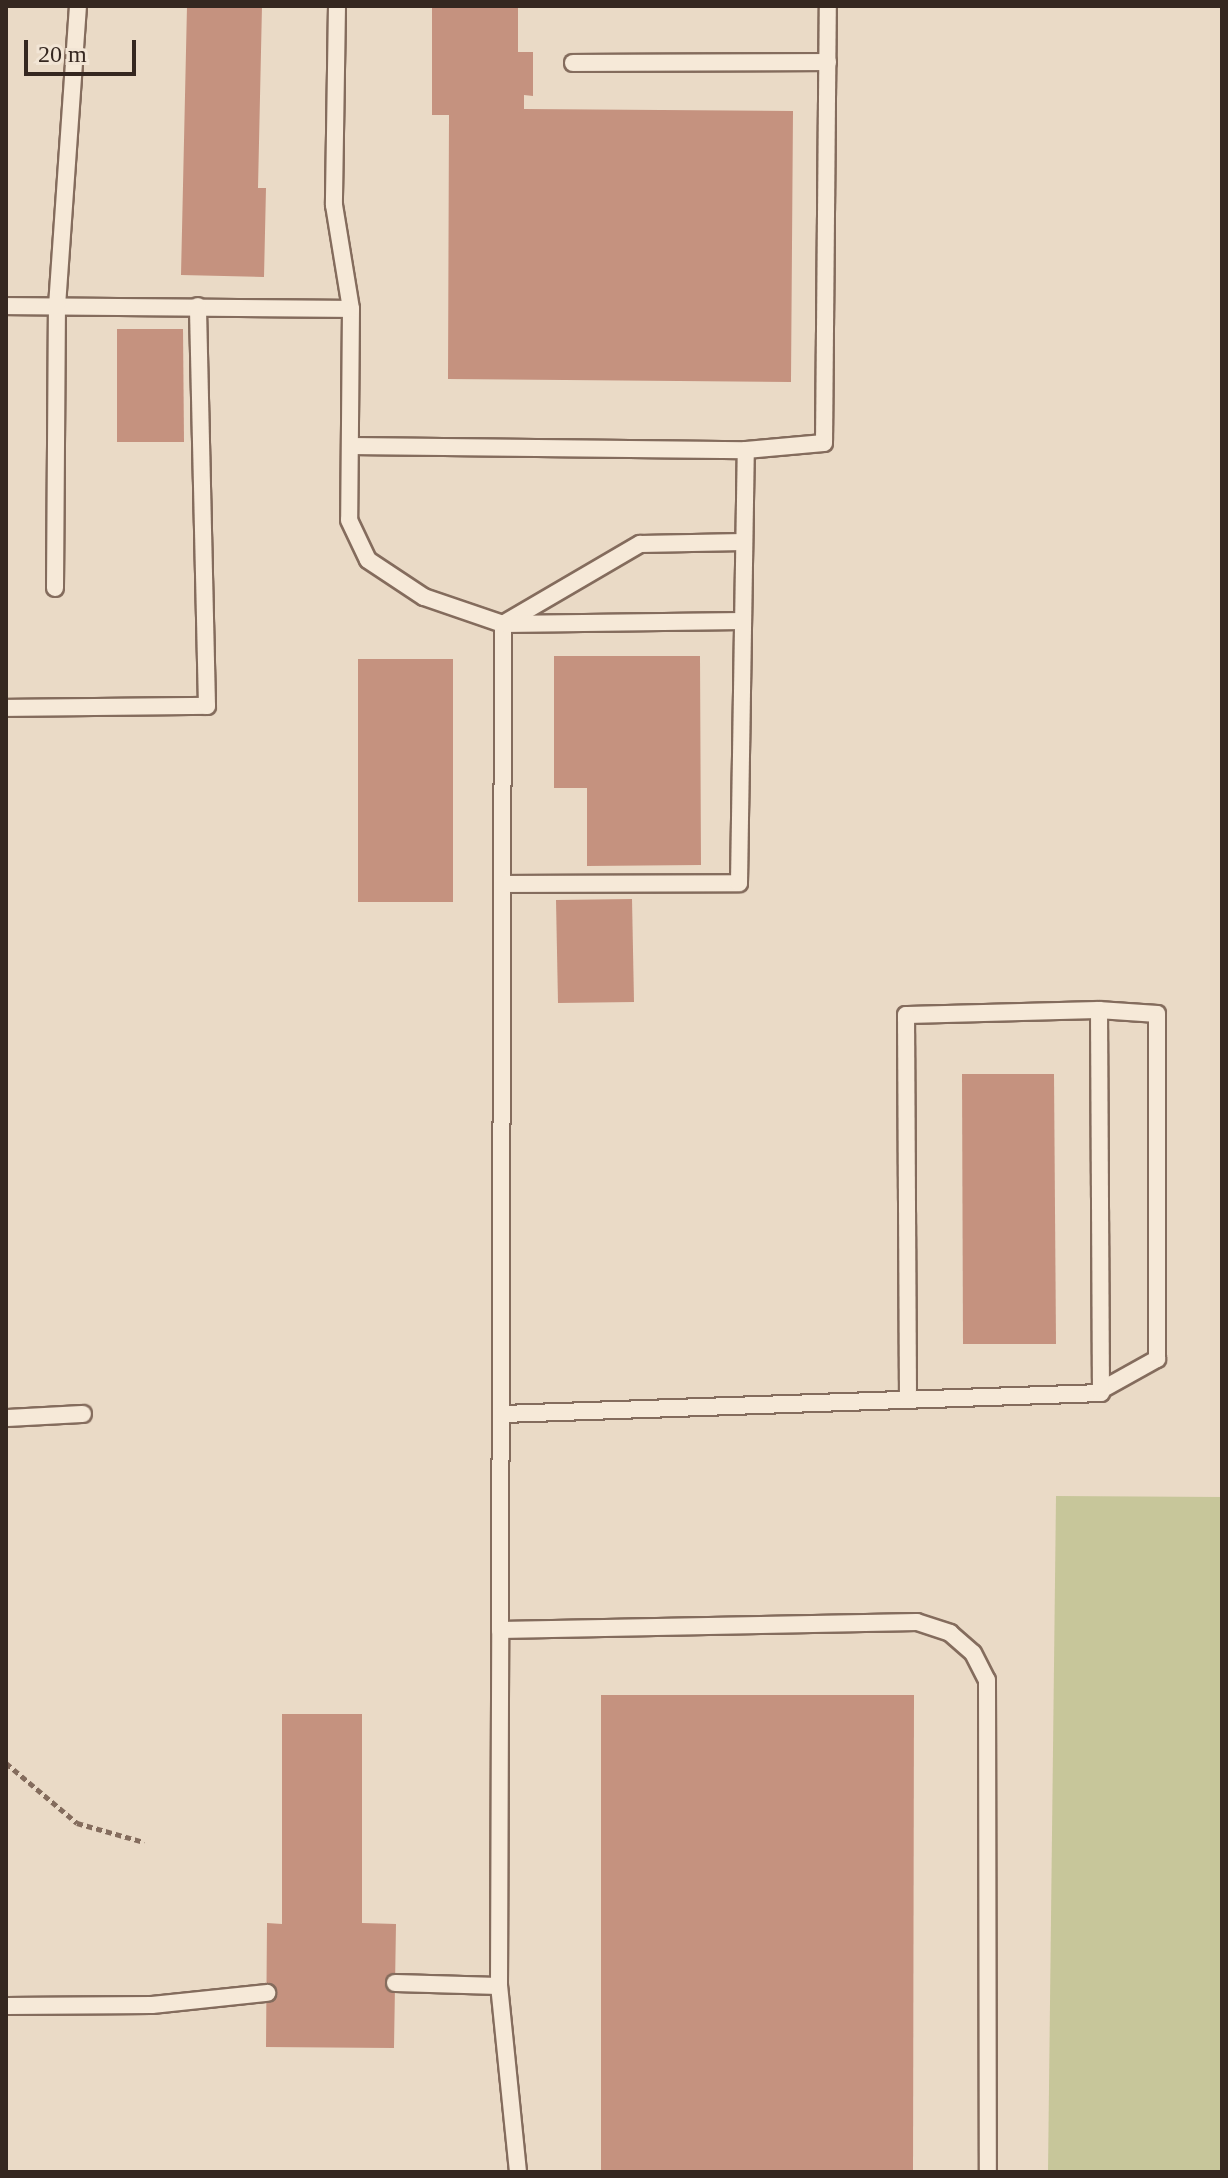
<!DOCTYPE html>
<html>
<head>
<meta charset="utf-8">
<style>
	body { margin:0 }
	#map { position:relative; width:1228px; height:2178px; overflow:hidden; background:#eadac6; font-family:"Times New Roman",serif }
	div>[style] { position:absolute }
	.green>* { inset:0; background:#c7c69a }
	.building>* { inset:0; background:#c5927f }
	.path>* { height:5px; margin-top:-2.5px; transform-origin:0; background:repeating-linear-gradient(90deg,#846c5d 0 6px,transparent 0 10px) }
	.roads { filter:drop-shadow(2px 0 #846c5d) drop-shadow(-2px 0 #846c5d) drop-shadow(0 2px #846c5d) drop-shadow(0 -2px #846c5d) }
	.service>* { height:16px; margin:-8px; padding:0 8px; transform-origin:8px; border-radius:8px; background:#f6e9d8 }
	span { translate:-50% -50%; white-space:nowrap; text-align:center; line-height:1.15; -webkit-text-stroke:6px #f2e5d5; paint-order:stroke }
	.frame { position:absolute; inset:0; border:8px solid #352720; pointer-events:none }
	.scale { position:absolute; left:24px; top:40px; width:112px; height:36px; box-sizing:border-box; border:4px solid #352720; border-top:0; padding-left:10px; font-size:24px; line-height:28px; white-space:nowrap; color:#352720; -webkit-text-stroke:6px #f2e5d5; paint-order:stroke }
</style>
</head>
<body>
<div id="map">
	<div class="green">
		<div style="clip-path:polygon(1056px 1496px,1222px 1497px,1222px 2172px,1048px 2172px)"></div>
	</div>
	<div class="building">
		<div style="clip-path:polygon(187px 6px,262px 6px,258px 188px,266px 188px,264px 277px,181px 275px)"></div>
		<div style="clip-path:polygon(432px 6px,518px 6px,518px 52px,533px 52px,533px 96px,524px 95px,524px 109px,793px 111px,791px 382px,448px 379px,449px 115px,432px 115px)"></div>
		<div style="clip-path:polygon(117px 329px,183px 329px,184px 442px,117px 442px)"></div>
		<div style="clip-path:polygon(554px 656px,700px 656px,701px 865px,587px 866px,587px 788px,554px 788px)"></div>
		<div style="clip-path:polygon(358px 659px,453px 659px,453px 902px,358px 902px)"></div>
		<div style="clip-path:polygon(632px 899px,634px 1002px,558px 1003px,556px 900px)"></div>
		<div style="clip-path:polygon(962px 1074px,1054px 1074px,1056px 1344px,963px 1344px)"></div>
		<div style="clip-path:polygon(601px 1695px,914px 1695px,913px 2172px,601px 2172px)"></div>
		<div style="clip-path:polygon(282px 1714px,362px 1714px,362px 1923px,396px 1924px,394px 2048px,266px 2047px,267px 1923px,282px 1924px)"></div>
	</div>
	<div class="path">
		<div style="left:6px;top:1763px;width:93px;rotate:40.2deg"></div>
		<div style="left:77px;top:1823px;width:70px;rotate:15.8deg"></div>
	</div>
	<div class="roads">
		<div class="service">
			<div style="left:337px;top:6px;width:199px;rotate:90.9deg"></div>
			<div style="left:334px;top:205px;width:105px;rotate:80.7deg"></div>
			<div style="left:351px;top:309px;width:211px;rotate:90.5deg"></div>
			<div style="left:349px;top:520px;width:44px;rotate:64.6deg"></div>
			<div style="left:368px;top:560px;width:67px;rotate:33.5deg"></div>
			<div style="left:424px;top:597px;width:83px;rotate:18.9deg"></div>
			<div style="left:503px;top:624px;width:1006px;rotate:90.17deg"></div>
			<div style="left:573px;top:63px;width:255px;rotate:-0.2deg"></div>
			<div style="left:6px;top:306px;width:345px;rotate:0.5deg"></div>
			<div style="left:350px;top:446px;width:396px;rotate:0.6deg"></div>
			<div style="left:746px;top:450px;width:78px;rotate:-5.1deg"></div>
			<div style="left:824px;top:443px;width:437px;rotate:-89.5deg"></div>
			<div style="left:55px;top:588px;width:282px;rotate:-89.6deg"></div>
			<div style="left:57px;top:306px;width:301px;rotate:-86deg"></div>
			<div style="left:503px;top:624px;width:159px;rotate:-30.3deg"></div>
			<div style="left:640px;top:544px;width:104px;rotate:-1.1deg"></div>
			<div style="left:504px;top:624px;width:239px;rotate:-0.7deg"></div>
			<div style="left:6px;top:708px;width:201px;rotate:-0.6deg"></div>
			<div style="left:207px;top:706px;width:400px;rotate:-91.3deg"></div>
			<div style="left:503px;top:884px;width:236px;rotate:-0.2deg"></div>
			<div style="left:739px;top:883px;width:433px;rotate:-89.1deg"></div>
			<div style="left:1099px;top:1010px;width:58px;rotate:3.9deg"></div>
			<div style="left:1157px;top:1014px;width:345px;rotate:90deg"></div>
			<div style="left:1157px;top:1359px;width:64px;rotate:151deg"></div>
			<div style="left:503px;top:1414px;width:598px;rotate:-2.01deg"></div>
			<div style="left:1101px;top:1393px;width:383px;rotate:-90.3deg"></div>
			<div style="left:1099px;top:1010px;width:193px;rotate:178.5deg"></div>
			<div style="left:906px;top:1015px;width:385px;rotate:89.7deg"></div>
			<div style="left:6px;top:1418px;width:77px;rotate:-3deg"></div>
			<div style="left:395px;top:1983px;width:104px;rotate:1.7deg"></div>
			<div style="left:6px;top:2006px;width:146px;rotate:-0.4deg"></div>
			<div style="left:152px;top:2005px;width:116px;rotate:-6deg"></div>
			<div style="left:518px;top:2172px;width:187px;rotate:-95.8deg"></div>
			<div style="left:499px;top:1986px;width:356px;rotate:-89.8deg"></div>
			<div style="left:500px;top:1630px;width:417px;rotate:-1.1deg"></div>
			<div style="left:917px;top:1622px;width:35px;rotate:18deg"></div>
			<div style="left:950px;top:1633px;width:30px;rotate:41deg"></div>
			<div style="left:973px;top:1653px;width:30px;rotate:63deg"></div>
			<div style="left:987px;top:1680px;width:492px;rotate:89.9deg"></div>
		</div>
	</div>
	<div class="frame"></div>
	<div class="scale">20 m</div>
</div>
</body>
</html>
